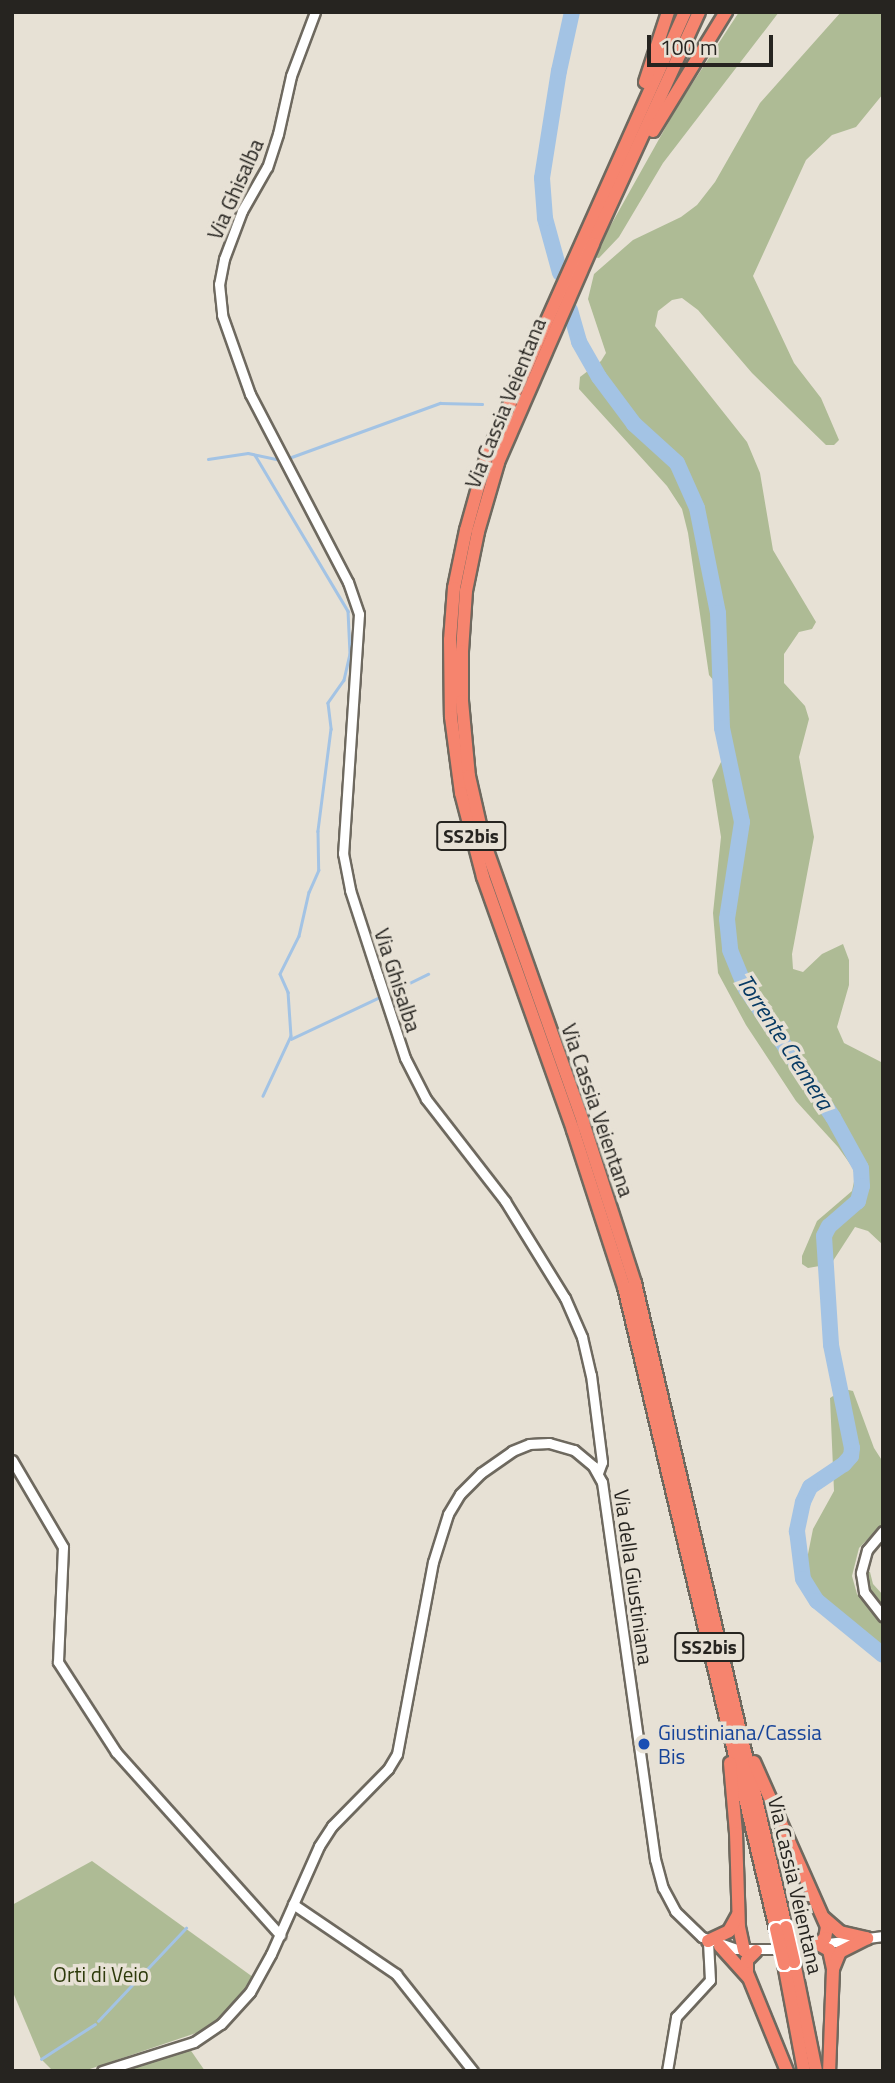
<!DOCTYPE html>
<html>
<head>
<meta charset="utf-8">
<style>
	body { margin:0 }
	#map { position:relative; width:895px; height:2083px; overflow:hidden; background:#e7e1d5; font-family:"Titillium Web",sans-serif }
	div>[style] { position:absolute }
	.green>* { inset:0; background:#aebb95 }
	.stream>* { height:2.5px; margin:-1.25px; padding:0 1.25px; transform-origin:1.25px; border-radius:1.25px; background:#a3c3e4 }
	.river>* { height:16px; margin:-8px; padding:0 8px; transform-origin:8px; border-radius:8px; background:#a3c3e4 }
	.roads { filter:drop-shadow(2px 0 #6e695f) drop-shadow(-2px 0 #6e695f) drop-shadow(0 2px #6e695f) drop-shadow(0 -2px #6e695f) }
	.minor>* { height:9px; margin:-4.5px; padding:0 4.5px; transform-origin:4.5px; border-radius:4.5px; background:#fff }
	.highway>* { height:12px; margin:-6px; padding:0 6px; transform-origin:6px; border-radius:6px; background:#f6846e }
	.bridges { filter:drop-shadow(2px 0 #fff) drop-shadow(-2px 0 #fff) drop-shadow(0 2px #fff) drop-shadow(0 -2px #fff) }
	.highway-bridge>* { height:12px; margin:-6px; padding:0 6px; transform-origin:6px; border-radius:6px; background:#f6846e }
	.dots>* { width:19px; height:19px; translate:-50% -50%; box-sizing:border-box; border:4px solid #e7e1d5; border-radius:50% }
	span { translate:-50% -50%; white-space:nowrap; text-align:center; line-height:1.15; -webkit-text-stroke:7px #e7e1d5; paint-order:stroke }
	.shield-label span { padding:2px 5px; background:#e7e1d5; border:2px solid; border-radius:5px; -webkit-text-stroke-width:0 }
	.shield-label { font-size:19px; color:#262420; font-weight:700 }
	.street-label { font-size:21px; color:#262420 }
	.transit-label { font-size:21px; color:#164399 }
	.left { translate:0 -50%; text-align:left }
	.park-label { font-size:21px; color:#2e3a0b }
	.water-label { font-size:23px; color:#083b64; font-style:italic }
	.frame { position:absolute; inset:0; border:14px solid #262420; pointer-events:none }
	.scale { position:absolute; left:647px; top:35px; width:126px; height:32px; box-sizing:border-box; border:4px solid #262420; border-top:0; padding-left:9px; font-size:21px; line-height:24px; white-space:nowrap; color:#262420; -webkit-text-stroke:5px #e7e1d5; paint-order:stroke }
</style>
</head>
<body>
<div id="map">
	<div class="green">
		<div style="clip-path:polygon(739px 12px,779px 12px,663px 163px,619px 237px,599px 258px,593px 257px,677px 107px)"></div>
		<div style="clip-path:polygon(841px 12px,883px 12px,883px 94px,856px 127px,832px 135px,806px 160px,753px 276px,794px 363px,821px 398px,839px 440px,834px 445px,826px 445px,752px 373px,698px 310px,682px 298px,672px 300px,658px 311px,655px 326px,747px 442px,760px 473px,773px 550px,816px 622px,812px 629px,799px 632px,784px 654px,784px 683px,805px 706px,809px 719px,799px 757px,814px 837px,792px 954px,793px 969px,803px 972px,822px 954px,843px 944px,849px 960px,849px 985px,837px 1027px,844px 1043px,883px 1063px,883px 1245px,868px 1231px,855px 1227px,831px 1264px,808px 1268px,802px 1264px,802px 1256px,817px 1221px,852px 1191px,855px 1177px,853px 1168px,838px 1147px,796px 1101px,746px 1025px,718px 973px,713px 913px,721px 837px,712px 780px,723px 758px,719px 687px,709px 675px,688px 533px,682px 509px,667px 486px,579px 389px,580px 377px,601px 361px,606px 353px,588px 299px,594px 274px,633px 240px,681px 217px,697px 205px,715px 182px,760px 103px)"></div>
		<div style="clip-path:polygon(844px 1389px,853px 1391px,874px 1448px,883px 1462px,883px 1524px,859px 1548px,852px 1576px,857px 1594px,883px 1622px,883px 1648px,848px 1633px,828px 1611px,809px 1575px,806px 1564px,813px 1529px,834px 1491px,830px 1398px)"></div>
		<div style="clip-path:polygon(867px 1571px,870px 1572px,873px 1584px,883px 1595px,883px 1614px,869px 1598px,864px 1576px)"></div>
		<div style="clip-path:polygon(92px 1861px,257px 1980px,231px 2011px,202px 2031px,84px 2071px,53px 2071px,41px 2059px,12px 1990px,12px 1905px)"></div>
		<div style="clip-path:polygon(187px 2045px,205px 2071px,116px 2071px)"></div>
	</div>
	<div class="stream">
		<div style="left:255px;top:455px;width:182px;rotate:59.2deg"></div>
		<div style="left:348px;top:611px;width:43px;rotate:87.3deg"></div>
		<div style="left:350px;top:654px;width:27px;rotate:103deg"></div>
		<div style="left:344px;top:680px;width:28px;rotate:125deg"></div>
		<div style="left:328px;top:703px;width:26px;rotate:83deg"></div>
		<div style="left:331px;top:729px;width:103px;rotate:97.3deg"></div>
		<div style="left:318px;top:831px;width:39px;rotate:89deg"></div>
		<div style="left:319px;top:870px;width:24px;rotate:114deg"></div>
		<div style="left:309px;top:892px;width:45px;rotate:102.8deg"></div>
		<div style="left:299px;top:936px;width:42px;rotate:116.6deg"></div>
		<div style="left:280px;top:974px;width:20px;rotate:66deg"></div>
		<div style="left:288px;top:992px;width:44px;rotate:86.1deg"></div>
		<div style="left:291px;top:1036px;width:66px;rotate:115deg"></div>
		<div style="left:208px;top:459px;width:40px;rotate:-8.5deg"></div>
		<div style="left:248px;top:453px;width:33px;rotate:12deg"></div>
		<div style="left:286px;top:459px;width:164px;rotate:-20deg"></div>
		<div style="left:440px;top:403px;width:42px;rotate:1.4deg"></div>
		<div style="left:393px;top:991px;width:39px;rotate:-26deg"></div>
		<div style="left:291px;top:1039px;width:98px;rotate:-25.3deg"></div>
		<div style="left:98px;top:2021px;width:128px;rotate:-46.6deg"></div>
		<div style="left:41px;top:2059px;width:64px;rotate:-32.9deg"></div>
	</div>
	<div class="river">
		<div style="left:560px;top:273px;width:57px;rotate:-105.3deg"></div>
		<div style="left:545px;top:218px;width:40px;rotate:-94.3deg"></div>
		<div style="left:542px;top:178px;width:108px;rotate:-81deg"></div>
		<div style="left:559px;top:71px;width:60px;rotate:-77.6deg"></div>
		<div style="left:570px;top:310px;width:33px;rotate:74deg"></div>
		<div style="left:579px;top:342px;width:40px;rotate:60.3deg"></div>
		<div style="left:599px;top:377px;width:59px;rotate:53.3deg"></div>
		<div style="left:634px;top:424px;width:58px;rotate:42.2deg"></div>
		<div style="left:677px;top:463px;width:49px;rotate:66deg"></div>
		<div style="left:697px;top:508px;width:107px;rotate:78.7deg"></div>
		<div style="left:718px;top:613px;width:115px;rotate:88deg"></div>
		<div style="left:722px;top:728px;width:96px;rotate:78deg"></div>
		<div style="left:742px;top:822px;width:98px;rotate:98.8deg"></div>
		<div style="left:727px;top:919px;width:31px;rotate:84deg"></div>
		<div style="left:730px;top:950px;width:42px;rotate:67.7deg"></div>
		<div style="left:746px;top:989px;width:155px;rotate:55.8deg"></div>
		<div style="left:833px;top:1117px;width:58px;rotate:61.2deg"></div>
		<div style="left:861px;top:1168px;width:18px;rotate:87deg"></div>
		<div style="left:862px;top:1186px;width:16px;rotate:105deg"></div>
		<div style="left:858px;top:1201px;width:38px;rotate:139deg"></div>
		<div style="left:829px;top:1226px;width:11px;rotate:117deg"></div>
		<div style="left:824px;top:1236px;width:109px;rotate:86.3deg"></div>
		<div style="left:831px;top:1345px;width:105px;rotate:78.5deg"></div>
		<div style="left:852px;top:1448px;width:8px;rotate:97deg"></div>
		<div style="left:851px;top:1456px;width:11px;rotate:131deg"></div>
		<div style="left:844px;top:1464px;width:41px;rotate:145.9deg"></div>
		<div style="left:810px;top:1487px;width:17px;rotate:115deg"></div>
		<div style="left:803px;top:1502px;width:30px;rotate:102deg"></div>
		<div style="left:797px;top:1531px;width:48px;rotate:82.9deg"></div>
		<div style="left:803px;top:1579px;width:26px;rotate:58deg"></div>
		<div style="left:817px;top:1601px;width:85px;rotate:39.3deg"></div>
	</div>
	<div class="roads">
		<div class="minor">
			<div style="left:315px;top:12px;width:68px;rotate:110.6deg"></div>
			<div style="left:291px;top:76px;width:59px;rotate:102.6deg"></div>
			<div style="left:278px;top:134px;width:35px;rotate:108deg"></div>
			<div style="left:267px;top:167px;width:51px;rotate:119.6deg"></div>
			<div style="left:242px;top:211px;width:51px;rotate:110.6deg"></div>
			<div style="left:224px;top:259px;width:25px;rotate:101deg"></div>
			<div style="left:219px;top:284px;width:31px;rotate:84deg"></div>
			<div style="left:222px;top:315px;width:84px;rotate:70.5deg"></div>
			<div style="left:250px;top:394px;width:212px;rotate:62.5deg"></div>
			<div style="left:348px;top:582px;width:34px;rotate:71deg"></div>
			<div style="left:359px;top:614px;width:240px;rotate:93.8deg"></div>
			<div style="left:343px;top:853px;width:38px;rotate:79deg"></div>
			<div style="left:350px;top:890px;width:90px;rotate:72deg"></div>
			<div style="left:378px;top:976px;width:86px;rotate:71.8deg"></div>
			<div style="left:405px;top:1058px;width:46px;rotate:62.9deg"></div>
			<div style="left:426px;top:1099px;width:129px;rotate:52.2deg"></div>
			<div style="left:505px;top:1201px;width:114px;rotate:58.3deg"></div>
			<div style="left:565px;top:1298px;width:43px;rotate:66.4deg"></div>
			<div style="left:582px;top:1337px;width:39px;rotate:77deg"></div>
			<div style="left:591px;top:1375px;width:88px;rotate:82.8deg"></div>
			<div style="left:602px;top:1462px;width:12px;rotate:110deg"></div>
			<div style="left:12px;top:1460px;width:101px;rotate:59.6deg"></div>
			<div style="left:63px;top:1547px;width:115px;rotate:92.5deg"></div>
			<div style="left:58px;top:1662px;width:107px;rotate:57.2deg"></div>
			<div style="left:116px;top:1752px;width:246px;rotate:48.1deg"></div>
			<div style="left:883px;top:1531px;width:25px;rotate:130deg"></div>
			<div style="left:867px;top:1550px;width:24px;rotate:105deg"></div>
			<div style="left:861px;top:1573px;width:19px;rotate:81deg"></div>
			<div style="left:864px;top:1592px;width:31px;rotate:52deg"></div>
			<div style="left:293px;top:1904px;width:125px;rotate:34.2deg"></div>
			<div style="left:396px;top:1974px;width:124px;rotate:51.6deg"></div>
			<div style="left:102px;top:2071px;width:96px;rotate:-17.5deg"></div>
			<div style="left:194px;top:2042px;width:32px;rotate:-34deg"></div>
			<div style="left:221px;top:2024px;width:43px;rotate:-47.8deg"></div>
			<div style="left:250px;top:1992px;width:43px;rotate:-61.1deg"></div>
			<div style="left:271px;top:1954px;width:118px;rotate:-66deg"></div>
			<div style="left:319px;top:1846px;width:24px;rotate:-57deg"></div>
			<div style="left:332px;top:1826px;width:80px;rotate:-45.5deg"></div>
			<div style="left:388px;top:1769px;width:17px;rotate:-59deg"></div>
			<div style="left:397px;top:1754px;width:195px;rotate:-79.4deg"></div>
			<div style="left:433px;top:1562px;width:50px;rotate:-72.6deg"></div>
			<div style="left:448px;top:1514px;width:23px;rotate:-59deg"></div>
			<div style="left:460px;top:1494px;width:30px;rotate:-45deg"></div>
			<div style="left:481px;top:1473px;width:38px;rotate:-35deg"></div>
			<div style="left:512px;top:1451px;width:18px;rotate:-22deg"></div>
			<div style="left:529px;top:1444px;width:20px;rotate:-3deg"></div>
			<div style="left:549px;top:1443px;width:26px;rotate:16deg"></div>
			<div style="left:574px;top:1450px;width:25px;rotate:40deg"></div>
			<div style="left:593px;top:1466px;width:18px;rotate:61deg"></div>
			<div style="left:602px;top:1482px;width:381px;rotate:82deg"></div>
			<div style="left:655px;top:1859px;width:30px;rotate:75deg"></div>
			<div style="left:663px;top:1888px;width:26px;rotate:62deg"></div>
			<div style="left:675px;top:1911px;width:37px;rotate:44deg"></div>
			<div style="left:702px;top:1937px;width:36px;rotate:19deg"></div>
			<div style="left:736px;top:1949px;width:45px"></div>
			<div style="left:781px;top:1949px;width:103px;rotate:-7.3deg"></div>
			<div style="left:667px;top:2071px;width:55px;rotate:-80.5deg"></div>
			<div style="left:676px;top:2017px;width:50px;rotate:-47.4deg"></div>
			<div style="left:710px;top:1980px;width:39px;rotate:-93deg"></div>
		</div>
		<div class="highway">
			<div style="left:685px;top:12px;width:485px;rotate:114.1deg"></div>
			<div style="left:487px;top:455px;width:78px;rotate:105.6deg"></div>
			<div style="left:466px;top:530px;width:59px;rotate:101.7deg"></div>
			<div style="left:454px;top:588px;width:52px;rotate:94.4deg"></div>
			<div style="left:450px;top:640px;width:77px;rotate:89.3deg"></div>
			<div style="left:451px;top:717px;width:77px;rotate:82.5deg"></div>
			<div style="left:461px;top:793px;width:87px;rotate:75.3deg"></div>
			<div style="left:483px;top:877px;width:269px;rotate:70.4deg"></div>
			<div style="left:573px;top:1130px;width:165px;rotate:72deg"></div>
			<div style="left:624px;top:1287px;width:660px;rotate:76.68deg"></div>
			<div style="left:699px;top:12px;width:255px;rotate:114.6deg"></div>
			<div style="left:593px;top:244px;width:239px;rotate:113.5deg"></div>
			<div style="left:498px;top:463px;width:72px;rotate:106.2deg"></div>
			<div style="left:478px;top:532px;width:60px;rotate:101.5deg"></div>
			<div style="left:466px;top:591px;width:60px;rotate:93.8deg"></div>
			<div style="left:462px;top:651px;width:50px;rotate:90deg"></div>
			<div style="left:462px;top:701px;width:75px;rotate:84.7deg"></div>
			<div style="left:469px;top:776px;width:68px;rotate:77.2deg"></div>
			<div style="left:484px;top:842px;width:297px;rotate:70.5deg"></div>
			<div style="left:583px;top:1122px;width:169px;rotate:72.1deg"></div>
			<div style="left:635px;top:1283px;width:661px;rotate:76.8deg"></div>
			<div style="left:645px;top:82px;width:74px;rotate:-71.8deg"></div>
			<div style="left:653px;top:131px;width:140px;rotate:-58.5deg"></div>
			<div style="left:754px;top:1762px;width:180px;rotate:66.1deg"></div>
			<div style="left:827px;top:1927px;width:11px;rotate:100deg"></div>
			<div style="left:825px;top:1938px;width:9px;rotate:139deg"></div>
			<div style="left:818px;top:1944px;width:13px;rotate:29deg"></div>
			<div style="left:829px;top:1950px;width:19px;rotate:78deg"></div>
			<div style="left:833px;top:1969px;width:102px;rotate:92.2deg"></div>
			<div style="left:730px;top:1763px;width:70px;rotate:85.1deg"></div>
			<div style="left:736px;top:1833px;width:94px;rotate:88.2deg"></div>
			<div style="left:739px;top:1927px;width:24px;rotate:78deg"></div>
			<div style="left:824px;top:1918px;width:21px;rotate:41deg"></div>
			<div style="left:840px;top:1932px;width:28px;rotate:13deg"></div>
			<div style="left:708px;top:1941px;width:23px;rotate:-25deg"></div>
			<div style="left:729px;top:1931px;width:18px;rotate:-61deg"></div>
			<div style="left:720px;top:1946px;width:42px;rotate:47.9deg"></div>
			<div style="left:756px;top:1951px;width:13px;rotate:135deg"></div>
			<div style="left:747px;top:1960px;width:13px;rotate:90deg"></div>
			<div style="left:747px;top:1973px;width:106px;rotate:67.8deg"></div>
			<div style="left:794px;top:1962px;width:111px;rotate:78.6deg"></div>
			<div style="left:784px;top:1964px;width:109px;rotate:79.4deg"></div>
			<div style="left:833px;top:1969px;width:18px;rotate:-68deg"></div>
			<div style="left:840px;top:1952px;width:30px;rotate:-27deg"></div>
		</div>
	</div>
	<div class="bridges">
		<div class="highway-bridge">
			<div style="left:786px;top:1927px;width:36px;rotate:77deg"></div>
			<div style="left:776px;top:1929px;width:36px;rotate:77deg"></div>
		</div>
	</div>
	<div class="dots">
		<div style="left:644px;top:1744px;background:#1a4fb4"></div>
	</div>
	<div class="shield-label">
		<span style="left:471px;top:836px">SS2bis</span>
		<span style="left:709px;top:1647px">SS2bis</span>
	</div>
	<div class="street-label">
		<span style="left:235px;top:189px;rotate:-66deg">Via Ghisalba</span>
		<span style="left:505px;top:403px;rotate:-68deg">Via Cassia Veientana</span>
		<span style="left:398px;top:980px;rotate:72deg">Via Ghisalba</span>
		<span style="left:598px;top:1110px;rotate:71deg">Via Cassia Veientana</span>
		<span style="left:634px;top:1577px;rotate:82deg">Via della Giustiniana</span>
		<span style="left:796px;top:1885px;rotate:77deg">Via Cassia Veientana</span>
	</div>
	<div class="transit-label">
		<span class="left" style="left:658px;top:1744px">Giustiniana/Cassia<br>Bis</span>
	</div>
	<div class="park-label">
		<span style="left:101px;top:1974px">Orti di Veio</span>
	</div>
	<div class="water-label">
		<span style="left:785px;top:1042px;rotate:57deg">Torrente Cremera</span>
	</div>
	<div class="frame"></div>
	<div class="scale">100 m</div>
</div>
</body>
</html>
